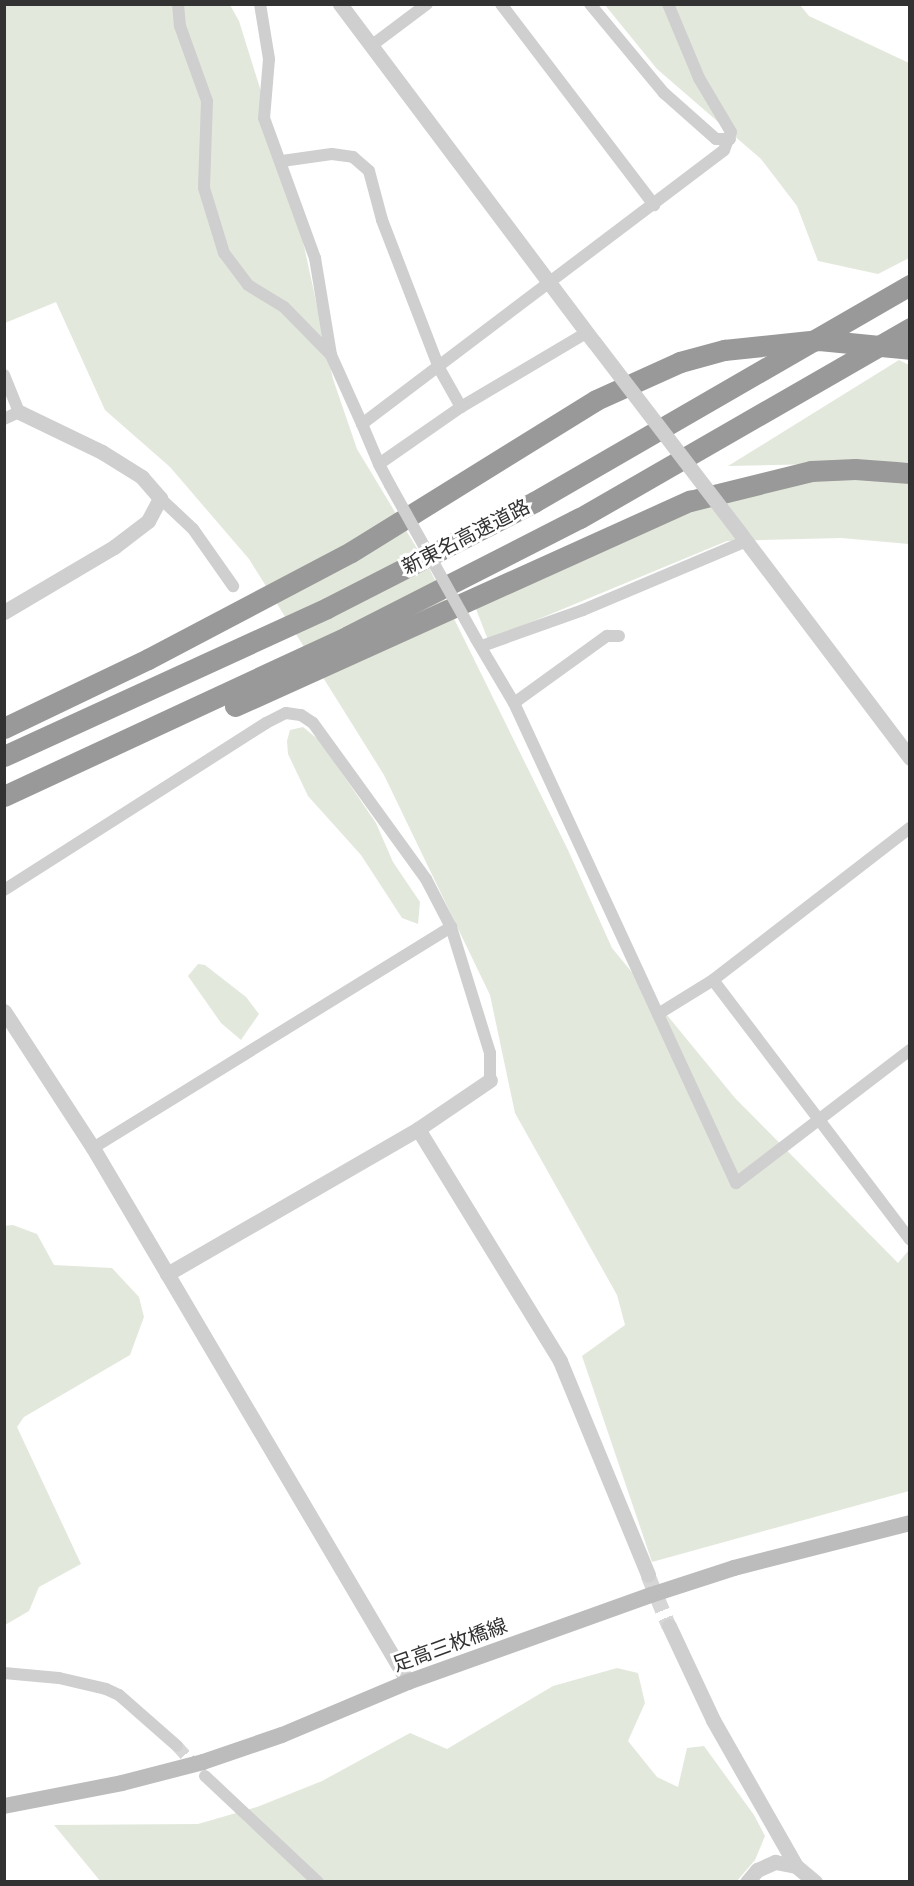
<!DOCTYPE html>
<html>
<head>
<meta charset="utf-8">
<style>
	body { margin:0 }
	#map { position:relative; width:914px; height:1886px; overflow:hidden; background:#fff; font-family:"Space Grotesk","Noto Sans JP",sans-serif }
	div>[style] { position:absolute }
	.green>* { inset:0; background:#e3e8dc }
	.minor-tunnel>* { height:12px; margin-top:-6px; transform-origin:0; background:repeating-linear-gradient(90deg,#d6d6d6 0 12px,transparent 0 18px) }
	.tertiary-tunnel>* { height:15px; margin-top:-7.5px; transform-origin:0; background:repeating-linear-gradient(90deg,#d6d6d6 0 15px,transparent 0 23px) }
	.minor>* { height:12px; margin:-6px; padding:0 6px; transform-origin:6px; border-radius:6px; background:#cfcfcf }
	.tertiary>* { height:15px; margin:-7.5px; padding:0 7.5px; transform-origin:7.5px; border-radius:7.5px; background:#cfcfcf }
	.secondary>* { height:16px; margin:-8px; padding:0 8px; transform-origin:8px; border-radius:8px; background:#bcbcbc }
	.motorway>* { height:21px; margin:-10.5px; padding:0 10.5px; transform-origin:10.5px; border-radius:10.5px; background:#999 }
	.minor-bridge>* { height:12px; margin:-6px; padding:0 6px; transform-origin:6px; border-radius:6px; background:#cfcfcf }
	.tertiary-bridge>* { height:15px; margin:-7.5px; padding:0 7.5px; transform-origin:7.5px; border-radius:7.5px; background:#cfcfcf }
	.motorway-bridge>* { height:21px; margin:-10.5px; padding:0 10.5px; transform-origin:10.5px; border-radius:10.5px; background:#999 }
	span { translate:-50% -50%; white-space:nowrap; text-align:center; line-height:1.15; -webkit-text-stroke:6px #fff; paint-order:stroke }
	.street-label { font-size:20px; color:#323232 }
	.frame { position:absolute; inset:0; border:6px solid #323232; pointer-events:none }
</style>
</head>
<body>
<div id="map">
	<div class="green">
		<div style="clip-path:polygon(5px 5px,230px 5px,239px 21px,292px 191px,333px 379px,357px 449px,430px 570px,568px 850px,612px 948px,735px 1098px,898px 1263px,909px 1250px,909px 1491px,652px 1562px,582px 1356px,625px 1325px,617px 1295px,515px 1113px,490px 995px,384px 775px,249px 559px,170px 467px,105px 410px,56px 302px,5px 323px)"></div>
		<div style="clip-path:polygon(605px 5px,800px 5px,809px 16px,909px 63px,909px 258px,878px 274px,818px 261px,797px 206px,761px 159px,657px 69px)"></div>
		<div style="clip-path:polygon(899px 360px,909px 365px,909px 462px,728px 466px)"></div>
		<div style="clip-path:polygon(909px 475px,909px 544px,841px 538px,727px 541px,488px 640px,476px 609px,698px 501px,796px 480px)"></div>
		<div style="clip-path:polygon(303px 727px,320px 741px,376px 823px,393px 862px,420px 902px,418px 924px,402px 918px,361px 855px,308px 796px,288px 754px,287px 741px,290px 730px)"></div>
		<div style="clip-path:polygon(198px 964px,205px 965px,246px 997px,259px 1014px,241px 1040px,221px 1023px,188px 976px)"></div>
		<div style="clip-path:polygon(13px 1225px,37px 1234px,54px 1265px,112px 1268px,139px 1297px,144px 1317px,130px 1355px,24px 1417px,17px 1427px,81px 1564px,39px 1587px,29px 1611px,5px 1625px,4px 1226px)"></div>
		<div style="clip-path:polygon(617px 1668px,638px 1673px,645px 1703px,628px 1741px,657px 1777px,678px 1787px,687px 1748px,704px 1746px,754px 1815px,765px 1836px,755px 1860px,737px 1881px,101px 1882px,54px 1825px,198px 1824px,257px 1807px,322px 1781px,410px 1733px,447px 1749px,553px 1686px)"></div>
	</div>
	<div class="minor-tunnel">
		<div style="left:177px;top:1746px;width:31px;rotate:48deg"></div>
	</div>
	<div class="tertiary-tunnel">
		<div style="left:648px;top:1575px;width:55px;rotate:67.6deg"></div>
	</div>
	<div class="minor">
		<div style="left:178px;top:4px;width:22px;rotate:85deg"></div>
		<div style="left:180px;top:26px;width:80px;rotate:70.2deg"></div>
		<div style="left:207px;top:101px;width:87px;rotate:92deg"></div>
		<div style="left:204px;top:188px;width:68px;rotate:72.9deg"></div>
		<div style="left:224px;top:253px;width:40px;rotate:53deg"></div>
		<div style="left:248px;top:285px;width:42px;rotate:31.4deg"></div>
		<div style="left:284px;top:307px;width:67px;rotate:45.6deg"></div>
		<div style="left:260px;top:4px;width:56px;rotate:80.7deg"></div>
		<div style="left:269px;top:59px;width:59px;rotate:94.8deg"></div>
		<div style="left:264px;top:118px;width:149px;rotate:70deg"></div>
		<div style="left:315px;top:258px;width:98px;rotate:80.6deg"></div>
		<div style="left:331px;top:355px;width:76px;rotate:65.8deg"></div>
		<div style="left:362px;top:424px;width:454px;rotate:-37.1deg"></div>
		<div style="left:724px;top:150px;width:19px;rotate:-69deg"></div>
		<div style="left:731px;top:132px;width:63px;rotate:-120.7deg"></div>
		<div style="left:699px;top:78px;width:80px;rotate:-112.7deg"></div>
		<div style="left:501px;top:4px;width:253px;rotate:52.7deg"></div>
		<div style="left:590px;top:4px;width:116px;rotate:50.3deg"></div>
		<div style="left:664px;top:93px;width:69px;rotate:41.5deg"></div>
		<div style="left:716px;top:139px;width:14px"></div>
		<div style="left:371px;top:46px;width:70px;rotate:-36.9deg"></div>
		<div style="left:282px;top:161px;width:50px;rotate:-8deg"></div>
		<div style="left:332px;top:154px;width:21px;rotate:8deg"></div>
		<div style="left:353px;top:157px;width:21px;rotate:41deg"></div>
		<div style="left:369px;top:171px;width:51px;rotate:75.1deg"></div>
		<div style="left:382px;top:220px;width:159px;rotate:68.9deg"></div>
		<div style="left:439px;top:368px;width:45px;rotate:60.6deg"></div>
		<div style="left:4px;top:375px;width:40px;rotate:68deg"></div>
		<div style="left:19px;top:412px;width:17px;rotate:155deg"></div>
		<div style="left:362px;top:424px;width:43px;rotate:67deg"></div>
		<div style="left:390px;top:485px;width:24px;rotate:-118deg"></div>
		<div style="left:379px;top:464px;width:100px;rotate:-34.8deg"></div>
		<div style="left:461px;top:407px;width:145px;rotate:-30.6deg"></div>
		<div style="left:160px;top:498px;width:45px;rotate:43.2deg"></div>
		<div style="left:193px;top:529px;width:70px;rotate:54.9deg"></div>
		<div style="left:476px;top:639px;width:74px;rotate:59.3deg"></div>
		<div style="left:514px;top:703px;width:529px;rotate:65.18deg"></div>
		<div style="left:736px;top:1183px;width:219px;rotate:-37.4deg"></div>
		<div style="left:482px;top:646px;width:107px;rotate:-19.6deg"></div>
		<div style="left:583px;top:610px;width:177px;rotate:-22.9deg"></div>
		<div style="left:514px;top:703px;width:115px;rotate:-35.8deg"></div>
		<div style="left:607px;top:636px;width:12px"></div>
		<div style="left:4px;top:890px;width:311px;rotate:-32.5deg"></div>
		<div style="left:266px;top:723px;width:22px;rotate:-27deg"></div>
		<div style="left:286px;top:713px;width:15px;rotate:8deg"></div>
		<div style="left:301px;top:715px;width:14px;rotate:34deg"></div>
		<div style="left:313px;top:723px;width:193px;rotate:54.1deg"></div>
		<div style="left:426px;top:879px;width:54px;rotate:62.5deg"></div>
		<div style="left:451px;top:927px;width:132px;rotate:72.8deg"></div>
		<div style="left:490px;top:1053px;width:27px;rotate:90deg"></div>
		<div style="left:713px;top:980px;width:326px;rotate:52.8deg"></div>
		<div style="left:658px;top:1014px;width:65px;rotate:-31.7deg"></div>
		<div style="left:713px;top:980px;width:249px;rotate:-37.7deg"></div>
		<div style="left:93px;top:1148px;width:421px;rotate:-31.7deg"></div>
		<div style="left:4px;top:1673px;width:55px;rotate:5.2deg"></div>
		<div style="left:59px;top:1678px;width:48px;rotate:13.2deg"></div>
		<div style="left:106px;top:1689px;width:14px;rotate:25deg"></div>
		<div style="left:119px;top:1695px;width:77px;rotate:41.3deg"></div>
		<div style="left:205px;top:1776px;width:155px;rotate:43.2deg"></div>
	</div>
	<div class="tertiary">
		<div style="left:340px;top:4px;width:423px;rotate:53.1deg"></div>
		<div style="left:740px;top:533px;width:282px;rotate:52.9deg"></div>
		<div style="left:4px;top:612px;width:128px;rotate:-30.6deg"></div>
		<div style="left:114px;top:547px;width:43px;rotate:-37.4deg"></div>
		<div style="left:148px;top:521px;width:26px;rotate:-62deg"></div>
		<div style="left:160px;top:498px;width:28px;rotate:-131deg"></div>
		<div style="left:142px;top:477px;width:47px;rotate:-148deg"></div>
		<div style="left:102px;top:452px;width:92px;rotate:-154.3deg"></div>
		<div style="left:4px;top:1011px;width:163px;rotate:57deg"></div>
		<div style="left:93px;top:1148px;width:620px;rotate:59.46deg"></div>
		<div style="left:418px;top:1129px;width:272px;rotate:58.5deg"></div>
		<div style="left:560px;top:1361px;width:231px;rotate:67.6deg"></div>
		<div style="left:167px;top:1274px;width:290px;rotate:-30deg"></div>
		<div style="left:418px;top:1129px;width:87px;rotate:-34.2deg"></div>
		<div style="left:669px;top:1626px;width:104px;rotate:64.9deg"></div>
		<div style="left:713px;top:1720px;width:168px;rotate:60.4deg"></div>
		<div style="left:747px;top:1882px;width:16px;rotate:-50deg"></div>
		<div style="left:757px;top:1870px;width:20px;rotate:-24deg"></div>
		<div style="left:775px;top:1862px;width:21px;rotate:11deg"></div>
		<div style="left:796px;top:1866px;width:25px;rotate:40deg"></div>
	</div>
	<div class="secondary">
		<div style="left:4px;top:1806px;width:120px;rotate:-11deg"></div>
		<div style="left:122px;top:1783px;width:84px;rotate:-14.5deg"></div>
		<div style="left:203px;top:1762px;width:83px;rotate:-18.9deg"></div>
		<div style="left:282px;top:1735px;width:137px;rotate:-22.8deg"></div>
		<div style="left:408px;top:1682px;width:258px;rotate:-19.7deg"></div>
		<div style="left:651px;top:1595px;width:87px;rotate:-18deg"></div>
		<div style="left:734px;top:1568px;width:182px;rotate:-14.3deg"></div>
	</div>
	<div class="motorway">
		<div style="left:235px;top:706px;width:499px;rotate:-24.3deg"></div>
		<div style="left:690px;top:501px;width:125px;rotate:-13.9deg"></div>
		<div style="left:811px;top:471px;width:44px;rotate:-2.6deg"></div>
		<div style="left:855px;top:469px;width:55px;rotate:4.2deg"></div>
		<div style="left:4px;top:728px;width:160px;rotate:-25.6deg"></div>
		<div style="left:148px;top:659px;width:229px;rotate:-27.8deg"></div>
		<div style="left:351px;top:552px;width:288px;rotate:-31.8deg"></div>
		<div style="left:596px;top:400px;width:92px;rotate:-24.3deg"></div>
		<div style="left:680px;top:362px;width:46px;rotate:-15.3deg"></div>
		<div style="left:4px;top:756px;width:355px;rotate:-24.6deg"></div>
		<div style="left:327px;top:608px;width:233px;rotate:-27.1deg"></div>
		<div style="left:534px;top:502px;width:434px;rotate:-30deg"></div>
		<div style="left:4px;top:796px;width:379px;rotate:-24.9deg"></div>
		<div style="left:348px;top:636px;width:260px;rotate:-27deg"></div>
		<div style="left:580px;top:518px;width:381px;rotate:-29.9deg"></div>
	</div>
	<div class="minor-bridge">
		<div style="left:390px;top:485px;width:176px;rotate:60.8deg"></div>
	</div>
	<div class="tertiary-bridge">
		<div style="left:594px;top:342px;width:240px;rotate:52.6deg"></div>
	</div>
	<div class="motorway-bridge">
		<div style="left:724px;top:350px;width:96px;rotate:-6deg"></div>
		<div style="left:819px;top:340px;width:91px;rotate:5.6deg"></div>
	</div>
	<div class="street-label">
		<span style="left:466px;top:537px;rotate:-27deg">新東名高速道路</span>
		<span style="left:450px;top:1645px;rotate:-20deg">足高三枚橋線</span>
	</div>
	<div class="frame"></div>
</div>
</body>
</html>
